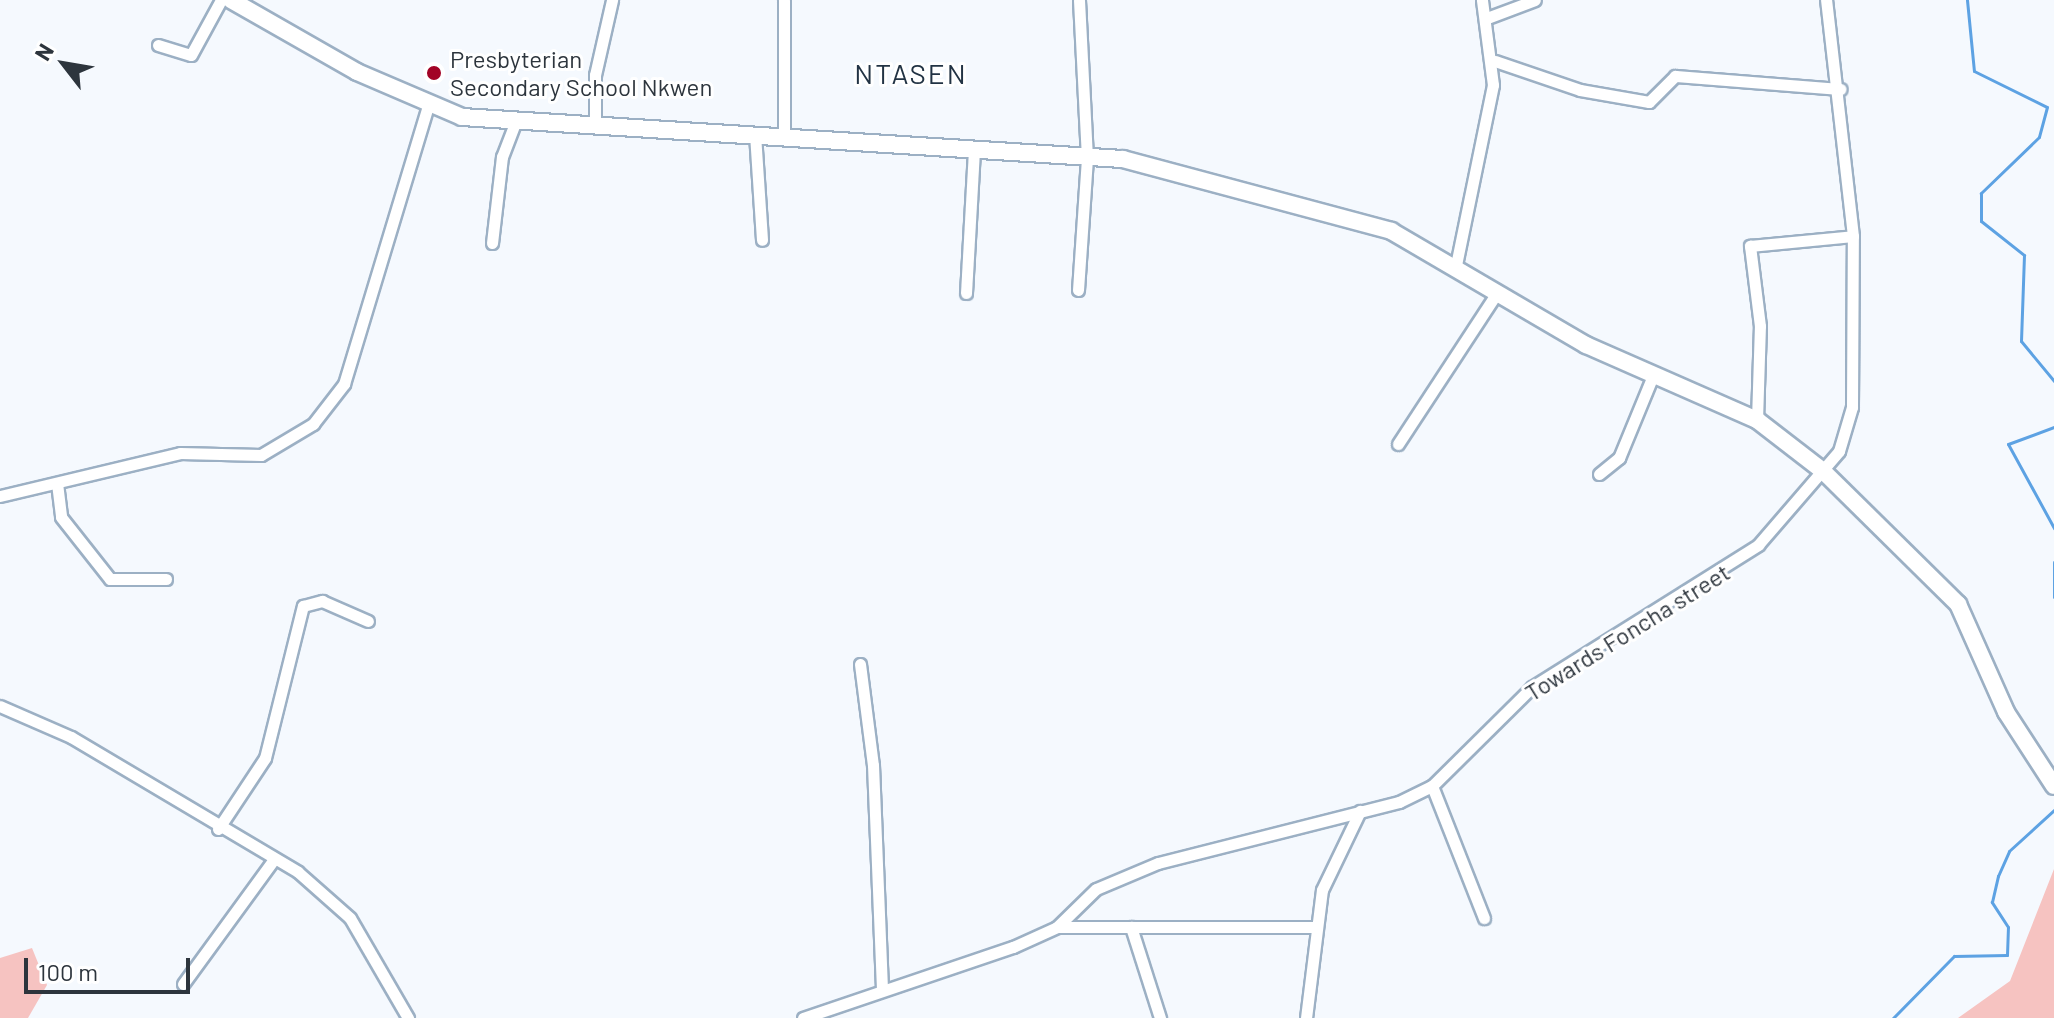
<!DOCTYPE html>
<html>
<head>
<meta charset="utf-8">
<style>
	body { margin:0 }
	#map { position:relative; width:2054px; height:1018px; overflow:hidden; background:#f5f9fe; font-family:Barlow,sans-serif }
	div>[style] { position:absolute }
	.green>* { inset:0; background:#f6c3c1 }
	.stream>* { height:3px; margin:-1.5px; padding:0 1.5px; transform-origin:1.5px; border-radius:1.5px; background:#5da2e3 }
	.roads { filter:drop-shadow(2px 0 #9cb0c4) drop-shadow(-2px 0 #9cb0c4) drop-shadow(0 2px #9cb0c4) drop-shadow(0 -2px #9cb0c4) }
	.street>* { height:11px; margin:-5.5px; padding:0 5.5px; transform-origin:5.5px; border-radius:5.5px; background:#fff }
	.secondary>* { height:16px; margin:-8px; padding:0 8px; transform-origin:8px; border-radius:8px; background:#fff }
	.dots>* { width:22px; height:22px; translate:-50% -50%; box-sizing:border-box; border:4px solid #fff; border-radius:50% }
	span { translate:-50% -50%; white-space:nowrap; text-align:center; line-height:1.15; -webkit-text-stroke:6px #fff; paint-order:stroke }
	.poi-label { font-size:24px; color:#2d353d }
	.left { translate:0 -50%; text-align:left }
	.street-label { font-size:24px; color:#2d353d }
	.quarter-label { font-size:28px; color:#234; letter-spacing:2px }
	.north { position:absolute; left:24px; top:24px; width:80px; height:80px; -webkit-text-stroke:6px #fff; paint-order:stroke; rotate:301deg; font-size:22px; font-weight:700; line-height:32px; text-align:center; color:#2d353d }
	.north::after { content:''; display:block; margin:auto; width:28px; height:36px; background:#2d353d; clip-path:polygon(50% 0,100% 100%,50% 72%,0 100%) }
	.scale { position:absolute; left:24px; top:958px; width:166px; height:36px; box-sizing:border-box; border:4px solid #2d353d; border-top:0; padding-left:10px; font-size:24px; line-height:28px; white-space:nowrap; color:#2d353d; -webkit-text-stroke:6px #fff; paint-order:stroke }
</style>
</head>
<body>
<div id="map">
	<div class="green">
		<div style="clip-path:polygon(2054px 869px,2054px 1018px,1958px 1018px,2010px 981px)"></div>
		<div style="clip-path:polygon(32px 948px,47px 985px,28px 1018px,0 1018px,0 958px)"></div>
	</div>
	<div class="stream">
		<div style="left:1967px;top:0;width:71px;rotate:84.4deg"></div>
		<div style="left:1974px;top:71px;width:81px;rotate:26.3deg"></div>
		<div style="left:2047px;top:107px;width:31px;rotate:105deg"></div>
		<div style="left:2039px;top:137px;width:81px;rotate:136deg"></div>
		<div style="left:1981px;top:193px;width:28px;rotate:90deg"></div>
		<div style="left:1981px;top:221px;width:55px;rotate:38.3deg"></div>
		<div style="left:2024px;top:255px;width:86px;rotate:92deg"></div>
		<div style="left:2021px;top:341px;width:52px;rotate:50.5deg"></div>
		<div style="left:2054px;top:427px;width:49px;rotate:159.7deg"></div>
		<div style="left:2008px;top:444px;width:96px;rotate:61.3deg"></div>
		<div style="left:2054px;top:562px;width:35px;rotate:90deg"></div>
		<div style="left:1893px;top:1018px;width:87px;rotate:-45.5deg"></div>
		<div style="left:1954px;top:956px;width:53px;rotate:-1.1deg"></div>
		<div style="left:2007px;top:955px;width:28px;rotate:-88deg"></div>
		<div style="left:2008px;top:927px;width:30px;rotate:-123deg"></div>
		<div style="left:1992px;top:902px;width:27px;rotate:-77deg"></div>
		<div style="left:1998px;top:876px;width:27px;rotate:-66deg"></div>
		<div style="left:2009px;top:851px;width:61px;rotate:-42.3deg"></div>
	</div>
	<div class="roads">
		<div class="street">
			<div style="left:784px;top:0;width:138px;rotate:90deg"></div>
			<div style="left:1487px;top:18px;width:51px;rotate:-20.6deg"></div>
			<div style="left:158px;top:45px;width:34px;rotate:17deg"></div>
			<div style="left:191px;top:55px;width:63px;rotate:-61.4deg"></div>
			<div style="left:1495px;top:61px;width:90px;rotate:18.8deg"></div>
			<div style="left:1580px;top:90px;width:70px;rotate:9.9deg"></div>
			<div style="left:1649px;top:102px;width:37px;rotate:-45deg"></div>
			<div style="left:1675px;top:76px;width:166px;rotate:4.5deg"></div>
			<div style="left:595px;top:124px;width:49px;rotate:-90deg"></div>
			<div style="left:595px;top:75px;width:77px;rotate:-77.2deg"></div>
			<div style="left:755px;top:134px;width:106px;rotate:86.2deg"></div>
			<div style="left:492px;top:243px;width:87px;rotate:-83.4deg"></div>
			<div style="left:502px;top:157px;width:36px;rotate:-69deg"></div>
			<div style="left:1455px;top:270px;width:189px;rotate:-78.4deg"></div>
			<div style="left:1493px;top:85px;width:86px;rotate:-97.4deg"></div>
			<div style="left:1078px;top:290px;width:132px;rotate:-86.1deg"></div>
			<div style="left:1087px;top:158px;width:158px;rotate:-92.9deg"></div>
			<div style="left:966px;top:293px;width:142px;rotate:-86.8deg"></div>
			<div style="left:1757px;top:420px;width:94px;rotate:-88.2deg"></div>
			<div style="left:1760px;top:326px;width:81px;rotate:-97.1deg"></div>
			<div style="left:1750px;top:246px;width:103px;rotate:-5.5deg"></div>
			<div style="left:1398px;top:444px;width:179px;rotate:-56.8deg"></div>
			<div style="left:1599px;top:474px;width:26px;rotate:-39deg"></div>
			<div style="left:1619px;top:458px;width:92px;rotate:-67.6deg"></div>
			<div style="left:57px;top:483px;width:34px;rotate:83deg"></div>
			<div style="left:61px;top:517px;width:79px;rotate:51.7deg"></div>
			<div style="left:110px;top:579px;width:56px"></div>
			<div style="left:0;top:496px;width:185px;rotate:-13.4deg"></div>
			<div style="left:180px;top:453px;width:81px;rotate:1.4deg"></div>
			<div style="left:261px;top:455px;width:61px;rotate:-30.8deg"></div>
			<div style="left:313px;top:424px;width:51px;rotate:-52.2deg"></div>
			<div style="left:344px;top:384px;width:290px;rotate:-73.2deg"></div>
			<div style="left:860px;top:664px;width:102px;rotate:82.7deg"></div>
			<div style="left:873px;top:765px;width:225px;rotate:87.7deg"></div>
			<div style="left:0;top:706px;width:77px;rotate:23.6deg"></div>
			<div style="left:71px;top:737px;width:264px;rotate:30.7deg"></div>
			<div style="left:298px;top:872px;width:69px;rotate:41.5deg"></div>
			<div style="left:350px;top:918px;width:116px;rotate:59.9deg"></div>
			<div style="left:1432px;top:786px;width:142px;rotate:68.5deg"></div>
			<div style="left:218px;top:829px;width:85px;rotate:-56.5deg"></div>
			<div style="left:265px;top:758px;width:157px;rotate:-76deg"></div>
			<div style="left:303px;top:606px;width:20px;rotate:-15deg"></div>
			<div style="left:322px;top:601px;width:50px;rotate:23.5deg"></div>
			<div style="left:1057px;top:927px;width:258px"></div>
			<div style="left:1131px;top:927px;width:96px;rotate:72.3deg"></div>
			<div style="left:183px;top:984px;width:155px;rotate:-53.9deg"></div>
			<div style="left:803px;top:1018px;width:222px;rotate:-18.7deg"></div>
			<div style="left:1013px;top:947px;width:48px;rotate:-24.4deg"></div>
			<div style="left:1057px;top:927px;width:54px;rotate:-44.3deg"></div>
			<div style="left:1096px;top:889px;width:67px;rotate:-22.8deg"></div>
			<div style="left:1158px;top:863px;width:249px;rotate:-14.2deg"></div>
			<div style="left:1399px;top:802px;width:37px;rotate:-26deg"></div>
			<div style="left:1432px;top:786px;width:141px;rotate:-44.7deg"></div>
			<div style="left:1532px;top:687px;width:267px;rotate:-32.1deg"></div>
			<div style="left:1758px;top:545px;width:124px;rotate:-49.2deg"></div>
			<div style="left:1839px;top:451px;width:46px;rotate:-73.5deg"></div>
			<div style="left:1852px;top:407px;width:171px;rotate:-89.7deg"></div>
			<div style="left:1853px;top:236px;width:238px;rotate:-96.5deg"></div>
			<div style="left:1306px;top:1018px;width:129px;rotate:-82.9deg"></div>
			<div style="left:1322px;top:890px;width:88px;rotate:-64.3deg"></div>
		</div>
		<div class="secondary">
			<div style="left:231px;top:0;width:145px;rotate:29.7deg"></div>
			<div style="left:357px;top:72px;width:114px;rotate:23.2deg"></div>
			<div style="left:462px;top:117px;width:662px;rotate:3.64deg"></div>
			<div style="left:1123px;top:159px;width:278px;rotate:15deg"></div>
			<div style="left:1391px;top:231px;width:226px;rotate:30.3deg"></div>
			<div style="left:1586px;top:345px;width:187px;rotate:23.7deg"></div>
			<div style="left:1757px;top:420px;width:83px;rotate:37.7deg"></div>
			<div style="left:1823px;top:471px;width:190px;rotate:44.6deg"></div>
			<div style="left:1958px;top:604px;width:118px;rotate:66deg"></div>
			<div style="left:2006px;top:712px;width:88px;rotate:57deg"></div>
		</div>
	</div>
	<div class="dots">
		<div style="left:434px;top:73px;background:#a20326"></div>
	</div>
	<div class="poi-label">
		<span class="left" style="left:450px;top:73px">Presbyterian<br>Secondary School Nkwen</span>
	</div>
	<div class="street-label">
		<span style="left:1627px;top:632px;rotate:-32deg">Towards Foncha street</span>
	</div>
	<div class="quarter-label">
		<span style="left:911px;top:73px">NTASEN</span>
	</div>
	<div class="north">N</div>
	<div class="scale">100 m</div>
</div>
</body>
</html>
